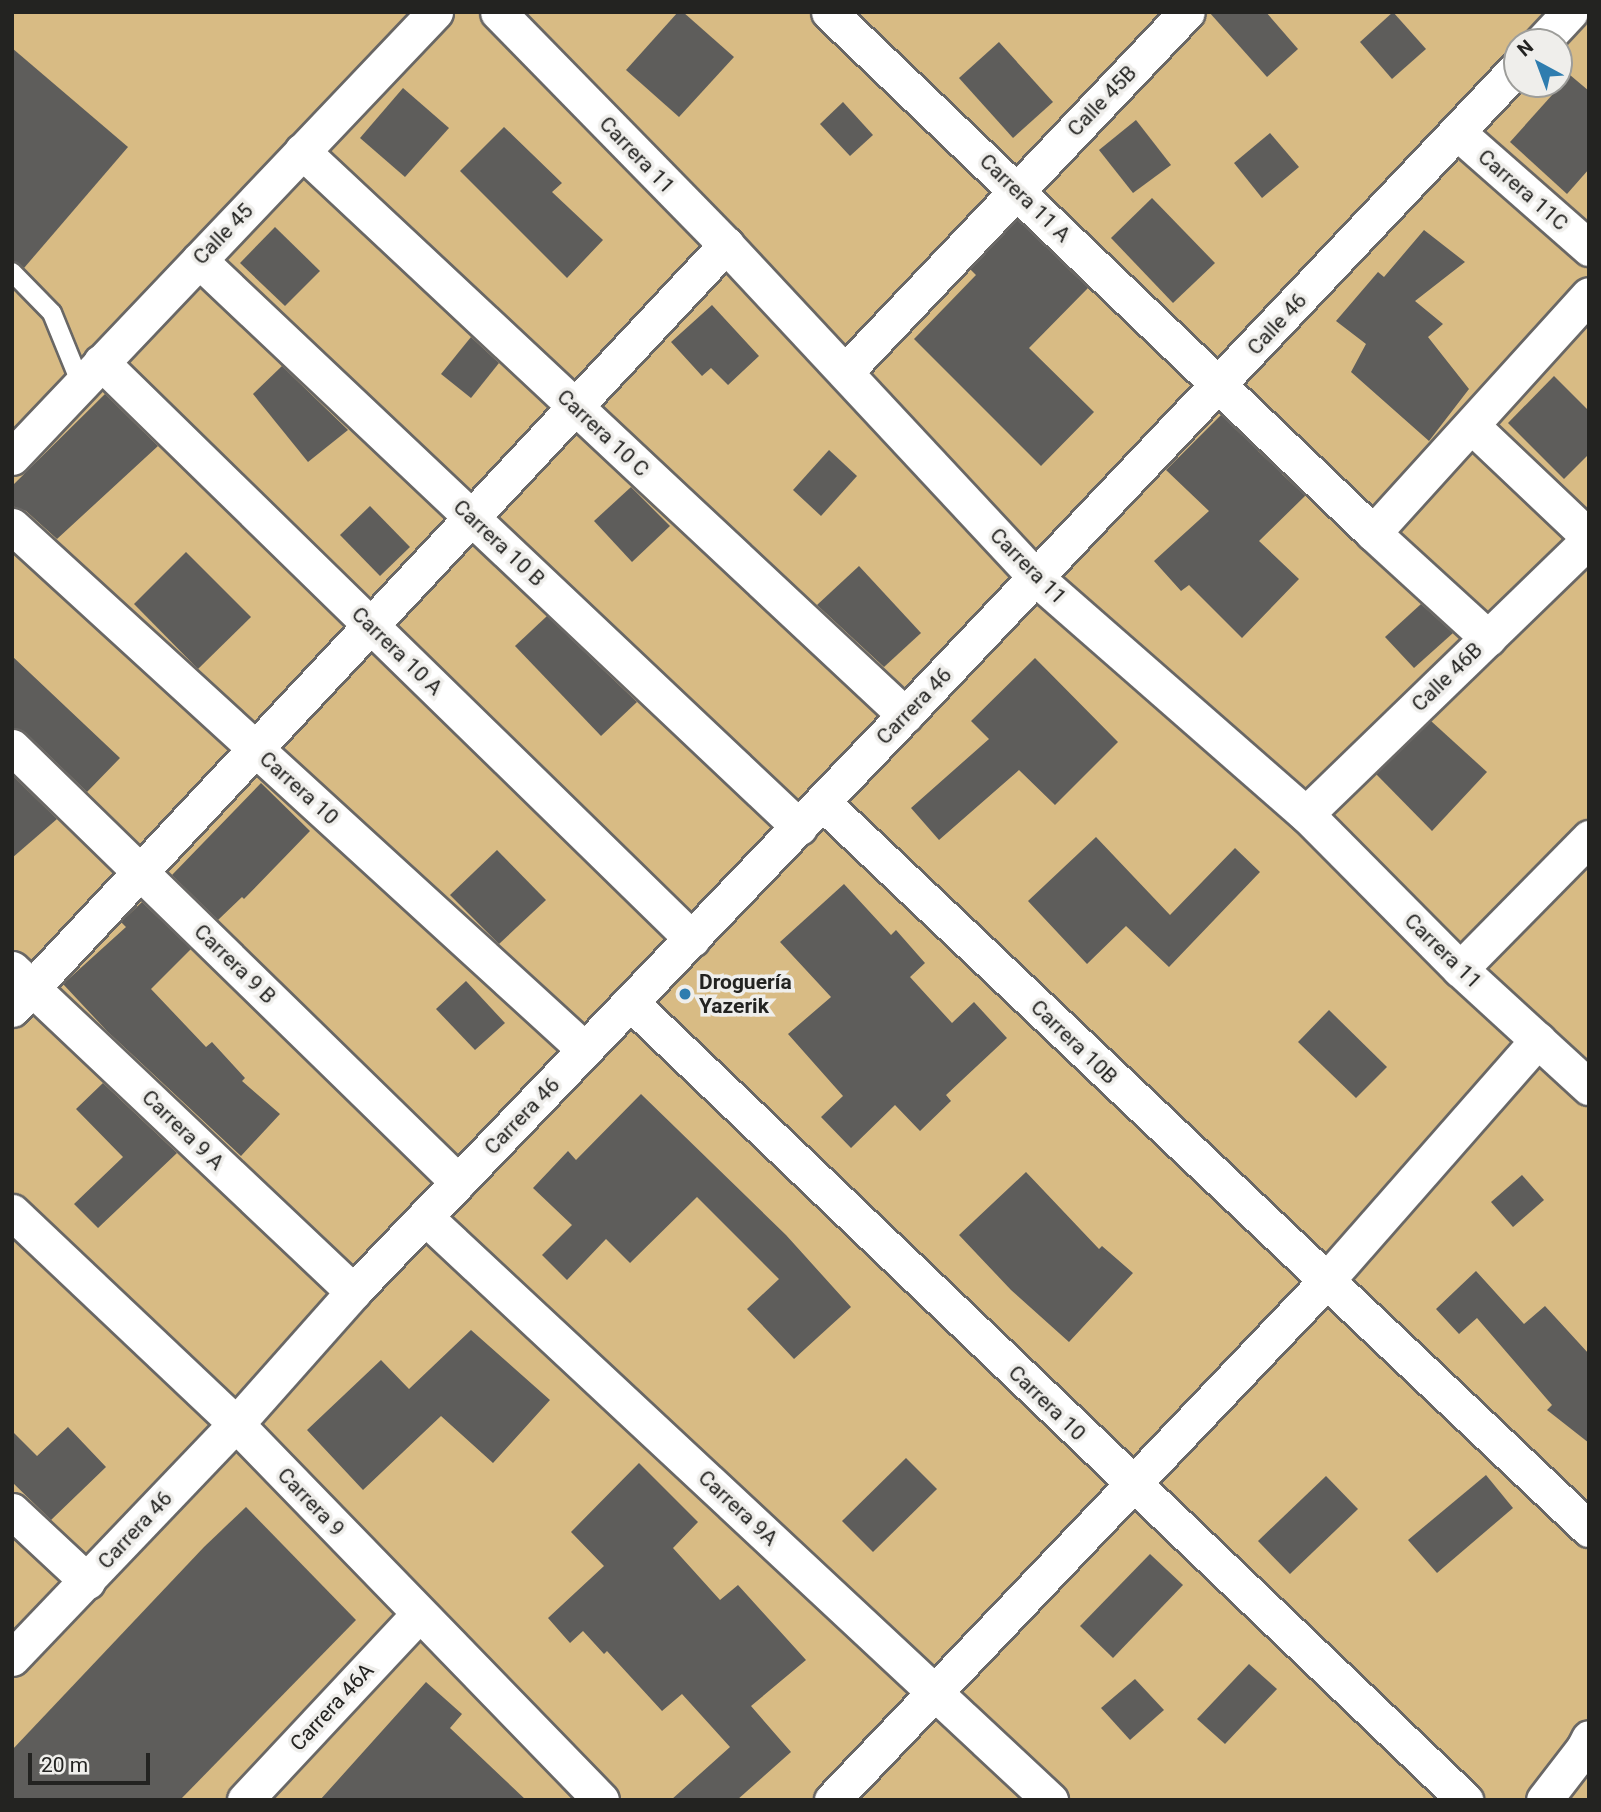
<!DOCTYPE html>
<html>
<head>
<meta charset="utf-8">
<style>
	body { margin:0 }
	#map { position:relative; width:1601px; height:1812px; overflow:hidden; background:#efeeeb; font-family:Roboto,sans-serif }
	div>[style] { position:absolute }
	.green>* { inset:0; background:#d8bb84 }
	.building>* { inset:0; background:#5e5d5b }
	.roads { filter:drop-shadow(2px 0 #696765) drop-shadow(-2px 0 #696765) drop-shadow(0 2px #696765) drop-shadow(0 -2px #696765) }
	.lane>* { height:18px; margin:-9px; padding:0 9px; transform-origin:9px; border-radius:9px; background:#fff }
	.street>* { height:35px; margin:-17.5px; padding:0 17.5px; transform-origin:17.5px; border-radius:17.5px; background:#fff }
	.dots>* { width:19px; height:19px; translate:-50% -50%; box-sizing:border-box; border:4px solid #efeeeb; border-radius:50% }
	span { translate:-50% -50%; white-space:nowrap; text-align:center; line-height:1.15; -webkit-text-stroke:7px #efeeeb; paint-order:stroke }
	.street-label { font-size:21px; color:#232321 }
	.poi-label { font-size:21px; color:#232321; font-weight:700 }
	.left { translate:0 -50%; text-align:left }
	.frame { position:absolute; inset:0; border:14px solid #232321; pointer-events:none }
	.north { position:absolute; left:1503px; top:28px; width:70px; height:70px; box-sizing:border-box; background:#efeeeb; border:2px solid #9d9d9a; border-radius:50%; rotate:319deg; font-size:19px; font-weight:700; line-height:28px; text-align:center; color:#232321 }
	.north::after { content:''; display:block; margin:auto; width:24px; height:32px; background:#2f7daf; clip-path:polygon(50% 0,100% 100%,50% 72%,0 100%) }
	.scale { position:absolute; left:28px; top:1753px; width:122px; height:32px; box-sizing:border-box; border:4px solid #232321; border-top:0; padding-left:9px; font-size:21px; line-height:24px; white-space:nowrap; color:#232321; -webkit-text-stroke:5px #efeeeb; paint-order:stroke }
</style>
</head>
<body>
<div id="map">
	<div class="green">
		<div style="clip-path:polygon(evenodd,12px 12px,1589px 12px,1589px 1800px,12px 1800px,12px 12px,1517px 42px,1559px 42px,1559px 84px,1517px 84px,1517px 42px)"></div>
	</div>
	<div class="building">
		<div style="clip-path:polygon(678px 12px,683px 12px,734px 57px,679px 117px,626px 70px)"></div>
		<div style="clip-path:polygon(1209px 12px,1266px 12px,1298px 49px,1267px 77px)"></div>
		<div style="clip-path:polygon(1393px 12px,1426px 49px,1392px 79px,1360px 42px)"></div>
		<div style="clip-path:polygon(999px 42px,1053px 102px,1013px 138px,959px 78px)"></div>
		<div style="clip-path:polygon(12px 48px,128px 147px,24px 268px,12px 261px)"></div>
		<div style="clip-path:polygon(1570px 75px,1589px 91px,1589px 169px,1567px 194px,1510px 142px)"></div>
		<div style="clip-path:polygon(403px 88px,449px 128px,405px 177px,360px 138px)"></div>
		<div style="clip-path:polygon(843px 102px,873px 135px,850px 156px,820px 124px)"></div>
		<div style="clip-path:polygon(1136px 120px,1171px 165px,1133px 193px,1099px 150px)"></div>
		<div style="clip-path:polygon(504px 127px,562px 183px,552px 192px,603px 240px,567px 278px,460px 171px)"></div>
		<div style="clip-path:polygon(1270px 133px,1299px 167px,1262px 198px,1234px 163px)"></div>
		<div style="clip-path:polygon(1152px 198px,1215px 263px,1173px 303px,1111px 238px)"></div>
		<div style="clip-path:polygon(1018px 220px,1088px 288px,1029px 348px,1094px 412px,1041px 466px,914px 339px,976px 275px,970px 269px)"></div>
		<div style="clip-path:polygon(275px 227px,320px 271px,285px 306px,240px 263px)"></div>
		<div style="clip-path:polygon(1424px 230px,1465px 262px,1415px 301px,1443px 324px,1428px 337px,1469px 389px,1429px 441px,1351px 372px,1366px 344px,1336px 321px,1378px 272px,1384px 277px)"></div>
		<div style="clip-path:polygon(712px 305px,759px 356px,728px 385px,711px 368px,702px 376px,671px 342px)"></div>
		<div style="clip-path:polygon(471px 337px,499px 363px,471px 398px,441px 374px)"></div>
		<div style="clip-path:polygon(282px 366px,348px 430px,308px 462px,253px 394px)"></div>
		<div style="clip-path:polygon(1554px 376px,1589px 411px,1589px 454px,1564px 479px,1508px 423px)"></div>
		<div style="clip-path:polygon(105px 394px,158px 446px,57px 539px,26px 511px,12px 506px,12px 486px)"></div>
		<div style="clip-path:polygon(1221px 415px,1305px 496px,1259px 541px,1299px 579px,1242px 638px,1189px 585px,1181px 591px,1154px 561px,1209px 511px,1166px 470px)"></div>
		<div style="clip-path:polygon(829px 450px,857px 476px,821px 516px,793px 490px)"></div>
		<div style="clip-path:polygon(631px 487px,670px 526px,632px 562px,594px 521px)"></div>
		<div style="clip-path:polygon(370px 506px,410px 547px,380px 576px,340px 535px)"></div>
		<div style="clip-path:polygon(186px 552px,251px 617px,198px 669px,134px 604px)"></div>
		<div style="clip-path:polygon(859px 566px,921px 633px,884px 667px,817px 605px)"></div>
		<div style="clip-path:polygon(1421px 604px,1453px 633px,1414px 668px,1385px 637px)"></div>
		<div style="clip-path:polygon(547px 616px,637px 702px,601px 736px,515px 646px)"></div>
		<div style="clip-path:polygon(12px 656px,120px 758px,87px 792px,26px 733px,12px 727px)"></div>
		<div style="clip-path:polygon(1035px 658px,1118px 742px,1055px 805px,1019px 770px,939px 840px,911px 808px,989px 739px,971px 721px)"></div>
		<div style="clip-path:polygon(1431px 721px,1487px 772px,1432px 831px,1376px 774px)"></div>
		<div style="clip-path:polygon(12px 775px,57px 819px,12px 858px)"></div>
		<div style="clip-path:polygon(261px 783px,310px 831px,244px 899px,242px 897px,218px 920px,172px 875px)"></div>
		<div style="clip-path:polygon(1096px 837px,1170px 915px,1235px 848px,1260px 872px,1169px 967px,1126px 926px,1087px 964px,1028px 901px)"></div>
		<div style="clip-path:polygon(497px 850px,546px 900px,499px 944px,450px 895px)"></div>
		<div style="clip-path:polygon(844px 884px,891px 935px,896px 930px,925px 963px,910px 977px,952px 1023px,974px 1002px,1007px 1038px,946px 1095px,951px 1101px,920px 1131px,895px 1105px,851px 1148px,821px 1117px,843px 1096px,788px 1034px,831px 997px,780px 942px)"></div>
		<div style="clip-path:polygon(142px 902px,191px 949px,151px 989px,206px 1047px,212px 1042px,245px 1078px,242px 1081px,280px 1114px,241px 1156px,108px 1032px,63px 984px,126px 927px,121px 922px)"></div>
		<div style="clip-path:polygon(466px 981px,505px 1023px,475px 1050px,436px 1009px)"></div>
		<div style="clip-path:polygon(1329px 1010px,1387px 1067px,1356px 1098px,1298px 1042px)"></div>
		<div style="clip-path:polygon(103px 1083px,177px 1153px,98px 1228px,74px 1204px,123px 1157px,76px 1109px)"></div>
		<div style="clip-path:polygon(641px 1094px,786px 1235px,851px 1307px,794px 1359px,747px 1309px,779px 1279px,697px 1197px,630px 1263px,606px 1239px,567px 1280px,542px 1255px,572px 1225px,533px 1188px,568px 1151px,576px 1160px)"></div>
		<div style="clip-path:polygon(1026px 1172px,1099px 1249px,1102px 1246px,1133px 1273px,1069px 1342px,1011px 1290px,959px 1235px)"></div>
		<div style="clip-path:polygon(1522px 1175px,1544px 1200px,1513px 1227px,1491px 1202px)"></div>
		<div style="clip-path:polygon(1476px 1271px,1524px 1324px,1545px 1306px,1589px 1354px,1589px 1443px,1547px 1410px,1552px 1405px,1477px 1318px,1459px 1334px,1436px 1309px)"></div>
		<div style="clip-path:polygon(471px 1330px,550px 1400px,493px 1463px,441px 1416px,363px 1490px,307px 1430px,381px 1360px,409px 1389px)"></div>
		<div style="clip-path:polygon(68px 1427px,106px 1467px,51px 1520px,12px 1482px,12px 1431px,37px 1456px)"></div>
		<div style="clip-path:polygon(906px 1458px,937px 1489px,873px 1552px,842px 1521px)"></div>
		<div style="clip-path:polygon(639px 1463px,698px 1522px,673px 1548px,720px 1600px,738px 1585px,806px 1660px,751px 1706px,791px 1752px,737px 1800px,671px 1800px,730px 1747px,682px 1694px,662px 1711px,607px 1651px,604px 1654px,583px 1631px,570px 1643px,548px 1618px,604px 1566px,571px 1532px)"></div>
		<div style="clip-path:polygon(1486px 1475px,1513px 1508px,1437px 1573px,1408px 1540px)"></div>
		<div style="clip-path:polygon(1326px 1476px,1358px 1509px,1290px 1574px,1258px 1541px)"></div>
		<div style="clip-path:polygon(246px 1507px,356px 1620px,180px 1800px,12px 1800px,12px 1750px,204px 1547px)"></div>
		<div style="clip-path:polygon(1150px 1554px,1183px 1585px,1113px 1658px,1080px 1626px)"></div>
		<div style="clip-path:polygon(1249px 1664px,1277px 1689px,1225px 1744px,1197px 1719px)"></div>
		<div style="clip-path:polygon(1135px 1679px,1164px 1710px,1130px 1740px,1101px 1708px)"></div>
		<div style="clip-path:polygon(426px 1682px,462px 1714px,450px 1728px,526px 1800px,320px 1800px)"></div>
	</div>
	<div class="roads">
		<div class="lane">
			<div style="left:12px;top:272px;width:57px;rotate:45.7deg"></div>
			<div style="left:52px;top:313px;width:77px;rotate:67.8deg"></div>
		</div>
		<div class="street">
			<div style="left:498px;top:12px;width:326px;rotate:45.6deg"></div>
			<div style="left:726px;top:245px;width:455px;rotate:47deg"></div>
			<div style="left:1036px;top:578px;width:359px;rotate:41.2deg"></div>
			<div style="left:1306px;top:814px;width:218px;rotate:45.2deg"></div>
			<div style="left:1460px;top:969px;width:175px;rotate:42.5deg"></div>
			<div style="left:829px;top:12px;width:753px;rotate:43.76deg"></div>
			<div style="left:1373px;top:533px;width:156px;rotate:42.4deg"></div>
			<div style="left:1542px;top:42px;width:41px;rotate:-47deg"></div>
			<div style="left:1457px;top:132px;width:176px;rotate:41.3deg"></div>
			<div style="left:302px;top:151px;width:826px;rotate:43.09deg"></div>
			<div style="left:199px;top:260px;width:826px;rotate:43.38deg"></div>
			<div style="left:101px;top:362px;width:826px;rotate:44.31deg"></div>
			<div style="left:846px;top:371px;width:495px;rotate:-46.5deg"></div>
			<div style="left:1473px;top:427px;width:160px;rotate:43.5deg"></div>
			<div style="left:12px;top:457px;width:614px;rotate:-46.45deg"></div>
			<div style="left:12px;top:526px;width:776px;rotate:42.44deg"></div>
			<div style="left:1373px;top:533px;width:321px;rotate:-47.8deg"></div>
			<div style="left:12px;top:747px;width:623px;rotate:44.28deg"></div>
			<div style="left:822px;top:802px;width:1057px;rotate:43.47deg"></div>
			<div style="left:1306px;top:814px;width:394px;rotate:-44.1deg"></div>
			<div style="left:12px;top:969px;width:470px;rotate:43.4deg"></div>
			<div style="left:1460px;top:969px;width:184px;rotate:-45.4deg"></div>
			<div style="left:631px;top:1003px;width:1154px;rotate:43.7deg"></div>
			<div style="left:12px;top:1009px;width:1046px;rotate:-46.94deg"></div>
			<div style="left:12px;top:1212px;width:308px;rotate:43.4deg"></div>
			<div style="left:236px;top:1424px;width:524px;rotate:45.85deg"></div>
			<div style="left:425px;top:1217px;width:855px;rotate:43.01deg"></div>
			<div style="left:12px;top:1511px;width:103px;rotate:43deg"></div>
			<div style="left:12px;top:1658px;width:324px;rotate:-46.3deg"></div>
			<div style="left:236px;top:1424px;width:176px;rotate:-48.4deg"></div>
			<div style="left:353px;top:1292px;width:799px;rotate:-46.27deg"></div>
			<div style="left:905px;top:715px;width:891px;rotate:-46.59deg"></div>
			<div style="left:245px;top:1800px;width:255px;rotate:-46.9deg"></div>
			<div style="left:832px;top:1800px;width:717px;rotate:-46.41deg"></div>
			<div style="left:1326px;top:1281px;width:321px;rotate:-48.7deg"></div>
			<div style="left:1544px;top:1800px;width:66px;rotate:-52.4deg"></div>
			<div style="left:1584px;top:1748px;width:11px;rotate:-63deg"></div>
		</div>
	</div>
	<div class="dots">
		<div style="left:685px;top:994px;background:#2f7daf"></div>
	</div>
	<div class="street-label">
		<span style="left:1102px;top:101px;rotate:-46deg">Calle 45B</span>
		<span style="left:637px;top:155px;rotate:46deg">Carrera 11</span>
		<span style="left:1523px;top:190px;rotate:41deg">Carrera 11C</span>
		<span style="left:1025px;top:198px;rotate:44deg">Carrera 11 A</span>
		<span style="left:223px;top:234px;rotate:-46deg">Calle 45</span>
		<span style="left:1277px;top:324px;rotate:-47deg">Calle 46</span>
		<span style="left:603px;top:433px;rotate:43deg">Carrera 10 C</span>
		<span style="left:499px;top:543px;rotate:43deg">Carrera 10 B</span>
		<span style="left:1028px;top:566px;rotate:45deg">Carrera 11</span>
		<span style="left:397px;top:651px;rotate:44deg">Carrera 10 A</span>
		<span style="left:1447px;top:677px;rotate:-44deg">Calle 46B</span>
		<span style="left:914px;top:706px;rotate:-46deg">Carrera 46</span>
		<span style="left:299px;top:788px;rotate:42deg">Carrera 10</span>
		<span style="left:1443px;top:951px;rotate:44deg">Carrera 11</span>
		<span style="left:235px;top:964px;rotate:44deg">Carrera 9 B</span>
		<span style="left:1074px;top:1042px;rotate:44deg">Carrera 10B</span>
		<span style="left:522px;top:1116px;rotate:-46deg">Carrera 46</span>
		<span style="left:183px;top:1130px;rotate:44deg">Carrera 9 A</span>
		<span style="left:1047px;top:1403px;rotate:44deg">Carrera 10</span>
		<span style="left:311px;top:1502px;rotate:46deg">Carrera 9</span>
		<span style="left:738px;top:1508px;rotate:43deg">Carrera 9A</span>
		<span style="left:135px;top:1530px;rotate:-47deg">Carrera 46</span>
		<span style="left:332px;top:1707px;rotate:-47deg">Carrera 46A</span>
	</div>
	<div class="poi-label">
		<span class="left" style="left:699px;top:994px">Droguería<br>Yazerik</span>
	</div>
	<div class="frame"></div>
	<div class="north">N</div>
	<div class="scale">20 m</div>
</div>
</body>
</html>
